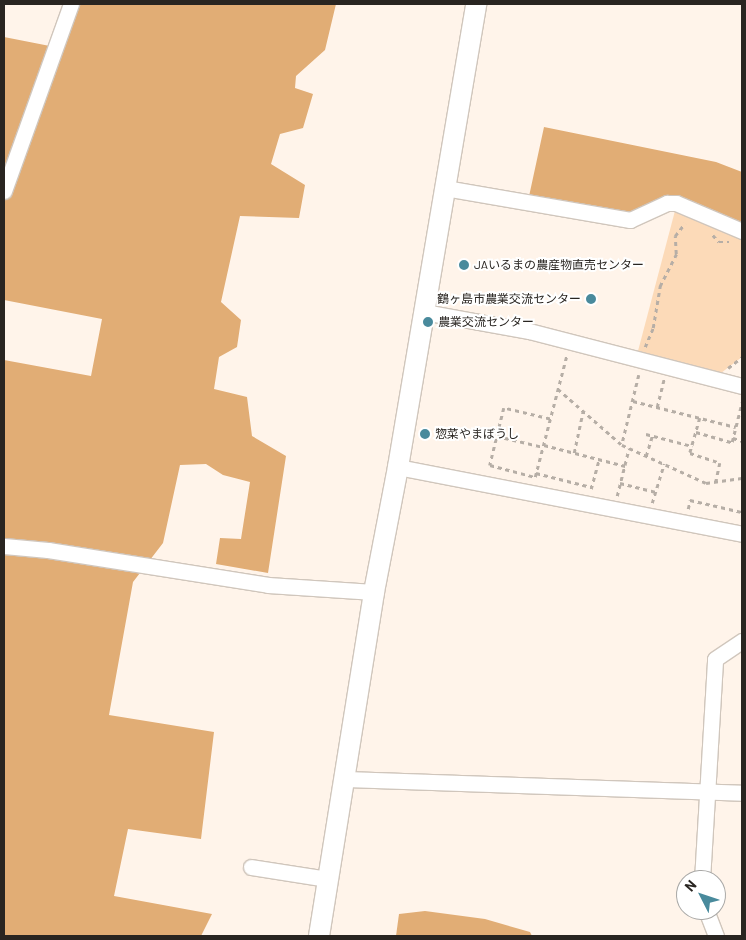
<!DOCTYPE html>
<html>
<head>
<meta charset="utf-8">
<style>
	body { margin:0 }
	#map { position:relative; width:746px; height:940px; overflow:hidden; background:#fff4ea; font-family:Barlow,"Noto Sans JP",sans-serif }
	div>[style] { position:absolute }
	.green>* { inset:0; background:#fcdab8 }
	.forest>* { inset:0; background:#e1ad75 }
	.path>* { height:2.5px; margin-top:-1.25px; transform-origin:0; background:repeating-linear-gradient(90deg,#b6aea6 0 4px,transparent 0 8px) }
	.roads { filter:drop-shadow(1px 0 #d0c6bc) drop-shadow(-1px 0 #d0c6bc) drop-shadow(0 1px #d0c6bc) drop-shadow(0 -1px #d0c6bc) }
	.street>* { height:15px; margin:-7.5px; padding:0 7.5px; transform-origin:7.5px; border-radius:7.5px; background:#fff }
	.secondary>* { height:20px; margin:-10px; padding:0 10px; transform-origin:10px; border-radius:10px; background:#fff }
	.dots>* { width:14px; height:14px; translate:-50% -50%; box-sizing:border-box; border:2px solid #fff; border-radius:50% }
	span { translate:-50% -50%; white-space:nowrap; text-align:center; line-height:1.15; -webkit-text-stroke:4px #fff; paint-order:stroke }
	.poi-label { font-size:12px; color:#292521 }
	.left { translate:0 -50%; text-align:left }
	.right { translate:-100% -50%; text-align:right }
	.frame { position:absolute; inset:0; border:5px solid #292521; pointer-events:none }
	.north { position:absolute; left:676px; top:870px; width:50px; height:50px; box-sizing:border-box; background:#fff; border:1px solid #a9a8a6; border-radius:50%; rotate:311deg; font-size:14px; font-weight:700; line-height:20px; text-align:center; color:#292521 }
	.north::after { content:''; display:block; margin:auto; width:18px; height:22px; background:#498a9c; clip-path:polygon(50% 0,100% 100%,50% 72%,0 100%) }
</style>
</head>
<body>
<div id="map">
	<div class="green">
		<div style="clip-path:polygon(676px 207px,742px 237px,742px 357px,721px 373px,638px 351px)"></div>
	</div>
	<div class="forest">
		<div style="clip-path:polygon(76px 4px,336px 4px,325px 50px,296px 76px,295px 88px,313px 94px,303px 128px,280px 134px,271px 164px,305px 185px,299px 218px,240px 216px,221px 302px,241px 320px,237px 347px,219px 357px,214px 389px,247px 397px,252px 436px,286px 456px,268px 573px,216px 564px,220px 538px,241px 539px,250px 482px,223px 475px,206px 464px,180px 465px,163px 543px,133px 582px,109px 715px,214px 732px,201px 839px,128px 829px,114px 896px,212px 914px,201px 936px,4px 936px,4px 360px,91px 376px,102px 319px,4px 300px,4px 37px,60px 48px)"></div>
		<div style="clip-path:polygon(544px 127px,716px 162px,742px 172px,742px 231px,676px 203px,630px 220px,528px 201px)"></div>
		<div style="clip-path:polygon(425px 911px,485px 919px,530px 932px,532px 936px,396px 936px,399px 914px)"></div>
	</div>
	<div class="path">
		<div style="left:713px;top:235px;width:9px;rotate:49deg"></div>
		<div style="left:719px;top:242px;width:10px"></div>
		<div style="left:645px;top:347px;width:21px;rotate:-67deg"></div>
		<div style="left:653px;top:328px;width:43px;rotate:-80.5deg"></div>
		<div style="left:660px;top:286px;width:36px;rotate:-63deg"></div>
		<div style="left:676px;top:254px;width:18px;rotate:-93deg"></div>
		<div style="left:675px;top:236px;width:16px;rotate:-52deg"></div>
		<div style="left:728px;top:368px;width:18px;rotate:-38deg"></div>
		<div style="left:639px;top:375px;width:72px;rotate:103.7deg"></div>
		<div style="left:622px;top:445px;width:92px;rotate:24.3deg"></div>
		<div style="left:706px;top:483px;width:36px;rotate:-8deg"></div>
		<div style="left:558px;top:389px;width:85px;rotate:41.2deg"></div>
		<div style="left:633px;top:401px;width:106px;rotate:14.2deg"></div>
		<div style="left:657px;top:407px;width:29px;rotate:-76deg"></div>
		<div style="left:700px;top:418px;width:36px;rotate:106deg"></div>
		<div style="left:690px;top:453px;width:32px;rotate:18deg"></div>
		<div style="left:720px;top:463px;width:19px;rotate:102deg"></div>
		<div style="left:550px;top:419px;width:47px;rotate:-166.6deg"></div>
		<div style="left:504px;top:408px;width:59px;rotate:103.8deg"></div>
		<div style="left:490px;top:465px;width:47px;rotate:14.9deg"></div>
		<div style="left:535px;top:477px;width:127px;rotate:-75.4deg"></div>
		<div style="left:696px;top:432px;width:37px;rotate:16deg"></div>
		<div style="left:732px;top:442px;width:41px;rotate:-76deg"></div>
		<div style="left:646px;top:434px;width:48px;rotate:14.6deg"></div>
		<div style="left:497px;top:436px;width:47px;rotate:13.4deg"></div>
		<div style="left:733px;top:438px;width:9px;rotate:18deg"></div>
		<div style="left:544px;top:445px;width:84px;rotate:14.5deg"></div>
		<div style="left:574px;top:453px;width:43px;rotate:-77.9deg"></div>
		<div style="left:646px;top:456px;width:21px;rotate:-73deg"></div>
		<div style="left:536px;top:473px;width:57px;rotate:14.3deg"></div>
		<div style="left:620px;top:483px;width:36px;rotate:14deg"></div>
		<div style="left:591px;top:489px;width:31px;rotate:-75deg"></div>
		<div style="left:617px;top:496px;width:49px;rotate:-76deg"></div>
		<div style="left:652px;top:503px;width:41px;rotate:-72.9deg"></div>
		<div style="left:688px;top:509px;width:9px;rotate:-77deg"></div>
		<div style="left:690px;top:500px;width:53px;rotate:13deg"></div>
	</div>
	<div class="roads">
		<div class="street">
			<div style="left:445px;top:188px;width:188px;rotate:9.8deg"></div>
			<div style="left:630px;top:220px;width:41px;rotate:-24.7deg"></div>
			<div style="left:667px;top:203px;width:9px"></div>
			<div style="left:676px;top:203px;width:72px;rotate:23deg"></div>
			<div style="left:4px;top:191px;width:199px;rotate:-70.3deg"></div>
			<div style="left:424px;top:312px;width:107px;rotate:10.3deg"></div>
			<div style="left:529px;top:331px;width:220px;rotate:14.5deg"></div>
			<div style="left:398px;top:467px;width:350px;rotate:11deg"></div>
			<div style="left:4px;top:546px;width:44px;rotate:5.2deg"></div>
			<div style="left:48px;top:550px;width:223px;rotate:9deg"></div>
			<div style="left:268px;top:585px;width:106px;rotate:3.8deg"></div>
			<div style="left:346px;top:779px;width:396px;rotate:2deg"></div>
			<div style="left:251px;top:867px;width:78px;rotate:8.9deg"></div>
			<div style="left:702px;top:880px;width:221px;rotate:-86.6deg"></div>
			<div style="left:715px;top:659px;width:32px;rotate:-34deg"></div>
			<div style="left:706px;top:910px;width:28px;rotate:69deg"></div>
		</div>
		<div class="secondary">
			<div style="left:319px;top:936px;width:348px;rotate:-80.9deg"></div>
			<div style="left:374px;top:592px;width:127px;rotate:-79.1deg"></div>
			<div style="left:398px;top:467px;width:470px;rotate:-80.4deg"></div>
		</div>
	</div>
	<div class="dots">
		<div style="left:464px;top:265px;background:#498a9c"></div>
		<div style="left:591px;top:299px;background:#498a9c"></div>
		<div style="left:428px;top:322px;background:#498a9c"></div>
		<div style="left:425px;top:434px;background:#498a9c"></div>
	</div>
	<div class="poi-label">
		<span class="left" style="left:474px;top:265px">JAいるまの農産物直売センター</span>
		<span class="right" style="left:581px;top:299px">鶴ヶ島市農業交流センター</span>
		<span class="left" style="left:438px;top:322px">農業交流センター</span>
		<span class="left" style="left:435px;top:434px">惣菜やまぼうし</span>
	</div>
	<div class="frame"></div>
	<div class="north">N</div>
</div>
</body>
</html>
